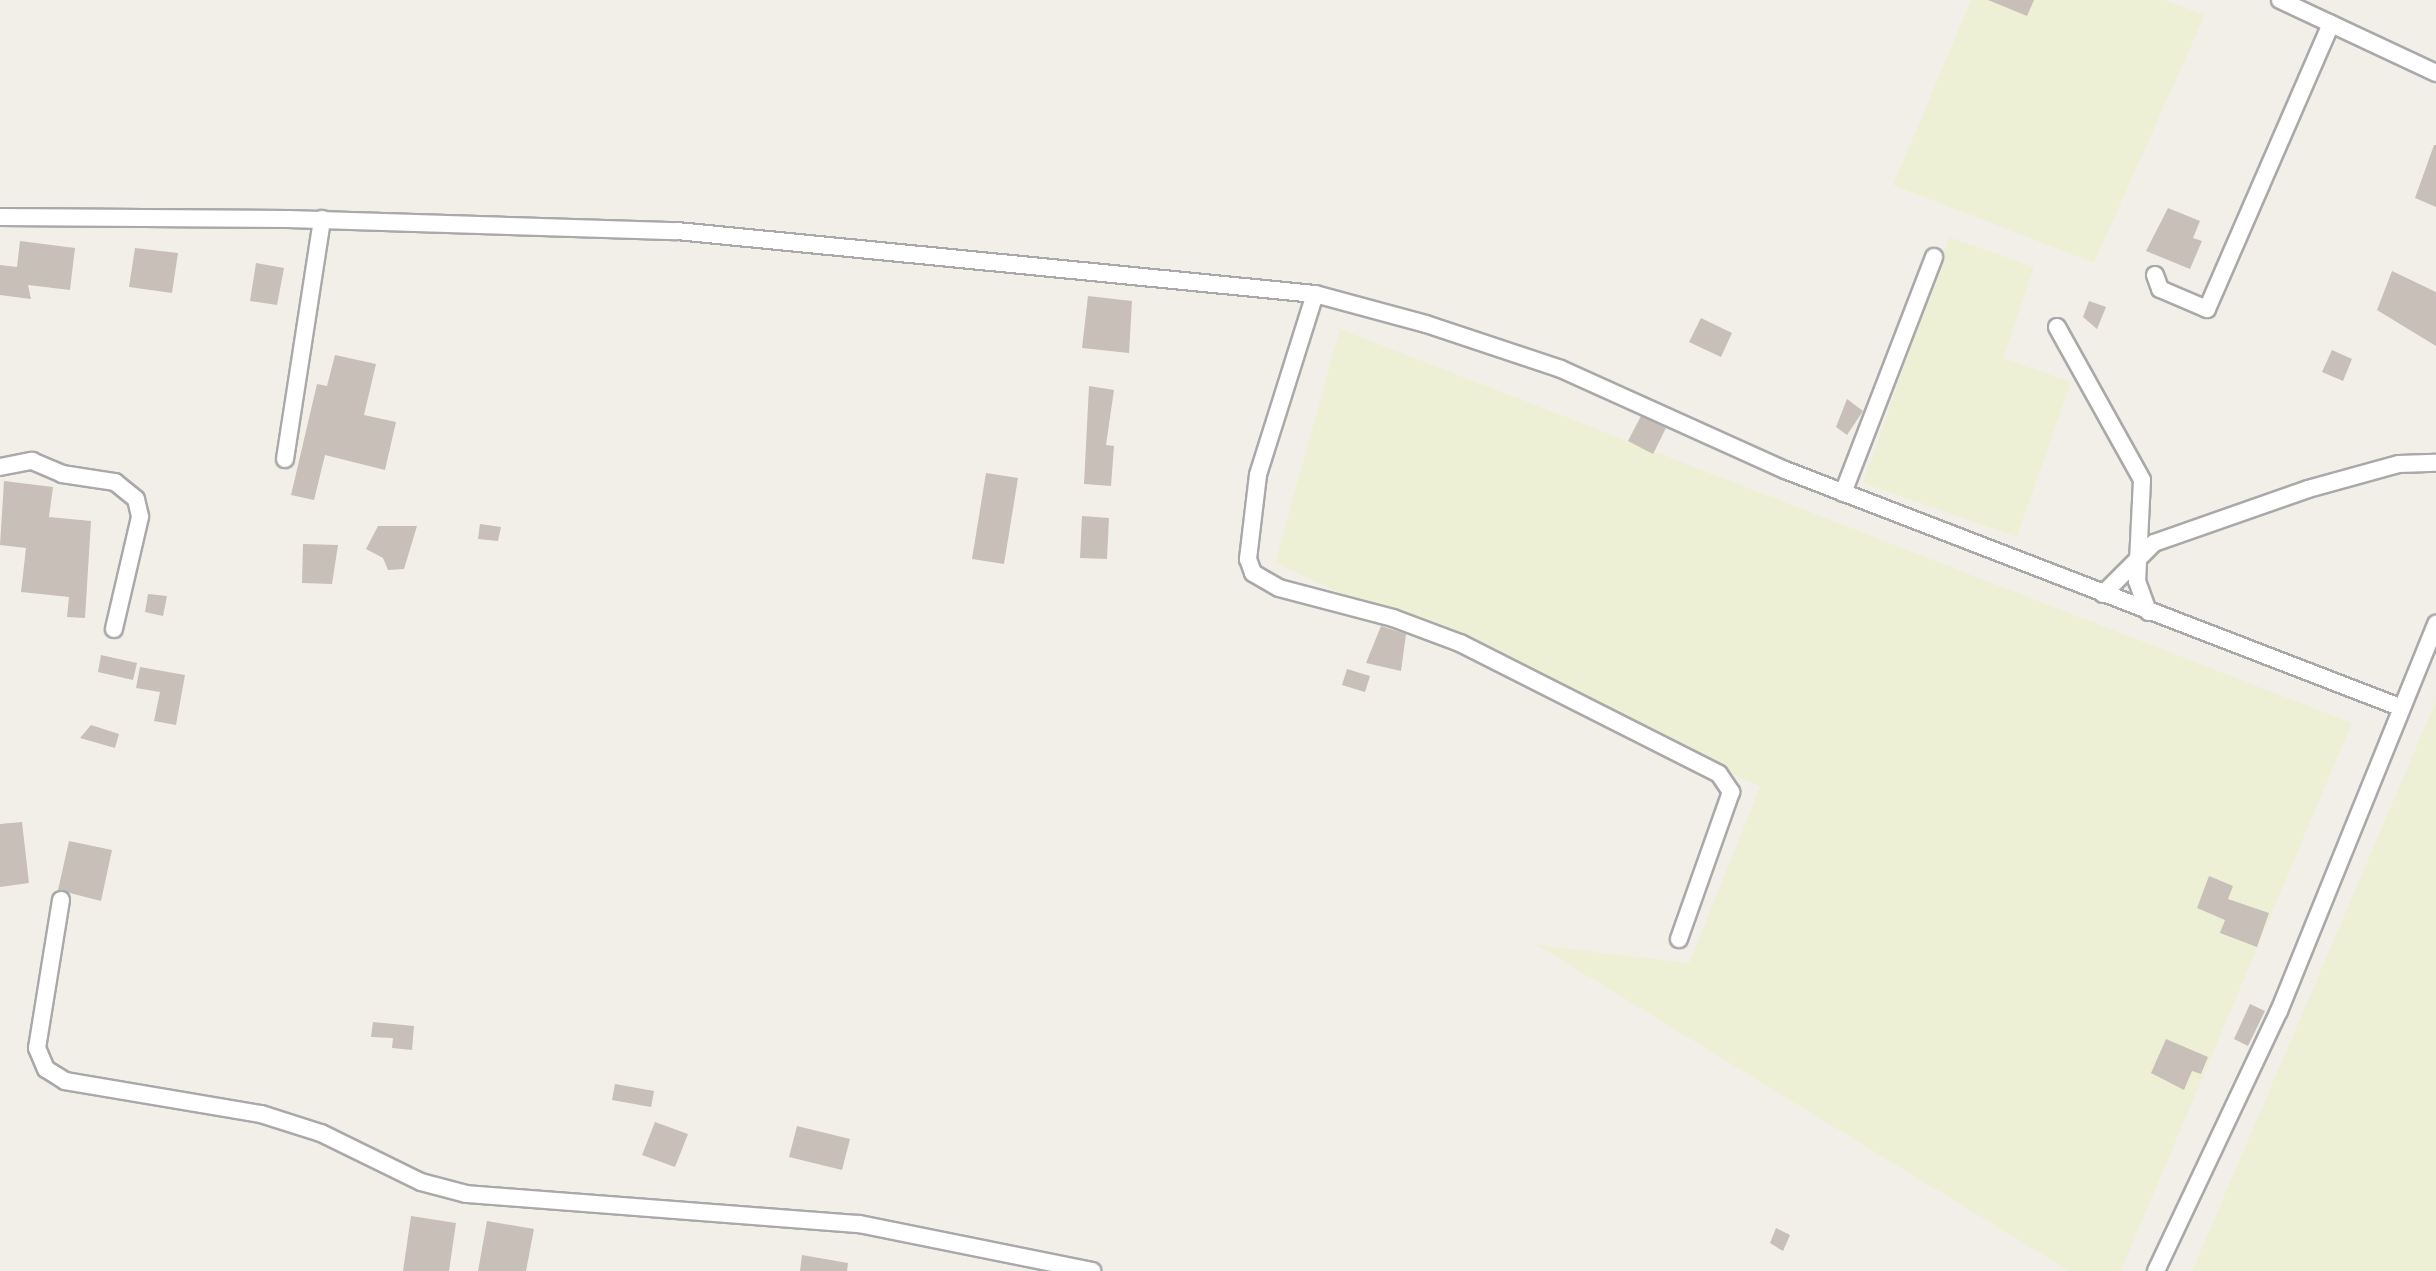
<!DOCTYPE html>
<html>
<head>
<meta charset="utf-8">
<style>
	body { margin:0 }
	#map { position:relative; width:2436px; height:1271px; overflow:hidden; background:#f2efe9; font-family:"Source Sans 3",sans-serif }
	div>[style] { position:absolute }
	.farmland>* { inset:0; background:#eef0d5 }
	.building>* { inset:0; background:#c7bfb8 }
	.roads { filter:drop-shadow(2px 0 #a9a9a9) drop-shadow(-2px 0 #a9a9a9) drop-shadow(0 2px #a9a9a9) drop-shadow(0 -2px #a9a9a9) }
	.minor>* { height:16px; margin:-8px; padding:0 8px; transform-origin:8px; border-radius:8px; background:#fff }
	span { translate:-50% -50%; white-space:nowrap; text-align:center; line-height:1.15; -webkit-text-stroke:7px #fff; paint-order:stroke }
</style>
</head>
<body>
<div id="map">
	<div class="farmland">
		<div style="clip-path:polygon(1971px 0,2165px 0,2205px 15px,2094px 263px,1893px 185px)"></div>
		<div style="clip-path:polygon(1949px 237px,2034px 267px,2003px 358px,2071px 382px,2017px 537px,1863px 483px)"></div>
		<div style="clip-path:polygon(1340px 329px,2352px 723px,2121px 1271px,2069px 1271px,1537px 945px,1689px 963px,1760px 787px,1275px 563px)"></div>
		<div style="clip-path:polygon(2436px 701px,2436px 1271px,2192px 1271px)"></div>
	</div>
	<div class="building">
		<div style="clip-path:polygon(1988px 0,2034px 0,2027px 16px)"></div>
		<div style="clip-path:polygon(2434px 145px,2436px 145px,2436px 207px,2415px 198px)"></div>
		<div style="clip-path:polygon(2168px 208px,2200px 221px,2193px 238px,2202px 241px,2190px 269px,2146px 251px)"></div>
		<div style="clip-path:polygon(20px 241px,75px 248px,70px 290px,28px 285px,31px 299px,0 295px,0 265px,17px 267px)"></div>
		<div style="clip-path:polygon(135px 248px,178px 253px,172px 293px,129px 287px)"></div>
		<div style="clip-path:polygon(256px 263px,284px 268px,277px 305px,250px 301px)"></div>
		<div style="clip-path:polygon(2392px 271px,2436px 292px,2436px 346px,2377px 310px)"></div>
		<div style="clip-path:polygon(1088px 296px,1132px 301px,1129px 353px,1082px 348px)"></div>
		<div style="clip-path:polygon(2089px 301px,2106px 307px,2097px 329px,2083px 317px)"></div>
		<div style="clip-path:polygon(1701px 318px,1732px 333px,1721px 357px,1689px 342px)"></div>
		<div style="clip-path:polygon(2332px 350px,2352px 359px,2343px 381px,2322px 372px)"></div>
		<div style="clip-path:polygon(335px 355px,376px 364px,364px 415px,396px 422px,385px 470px,325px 455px,314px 500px,291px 495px,317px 384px,327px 386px)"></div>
		<div style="clip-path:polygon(1089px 386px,1114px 390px,1106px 445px,1114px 446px,1111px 486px,1084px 484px)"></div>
		<div style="clip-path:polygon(1847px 399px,1863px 411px,1847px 435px,1836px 427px)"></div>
		<div style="clip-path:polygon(1641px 416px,1666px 428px,1653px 454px,1628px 441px)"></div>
		<div style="clip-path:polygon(986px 473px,1018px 478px,1004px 564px,972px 559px)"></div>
		<div style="clip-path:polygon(4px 481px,53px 487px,49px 517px,91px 521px,85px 618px,67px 617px,69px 597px,21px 592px,26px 548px,0 545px)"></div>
		<div style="clip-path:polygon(1082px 516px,1109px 518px,1107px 559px,1080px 558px)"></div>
		<div style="clip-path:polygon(480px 524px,501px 527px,498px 541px,478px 539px)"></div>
		<div style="clip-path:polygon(378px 526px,417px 526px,404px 569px,388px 570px,383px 558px,366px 549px)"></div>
		<div style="clip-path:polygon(303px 544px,338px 545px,332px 584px,302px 583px)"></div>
		<div style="clip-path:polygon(148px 594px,167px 596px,163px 616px,145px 612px)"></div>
		<div style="clip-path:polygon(1381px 626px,1406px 634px,1401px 671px,1366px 663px)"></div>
		<div style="clip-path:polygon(101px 655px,137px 663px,133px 680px,98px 672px)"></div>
		<div style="clip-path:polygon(140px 667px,185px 675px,176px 725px,154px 721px,160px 692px,136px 688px)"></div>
		<div style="clip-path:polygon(1347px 669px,1370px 676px,1365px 692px,1342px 685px)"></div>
		<div style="clip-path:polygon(91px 725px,119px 734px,115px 748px,80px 738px)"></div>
		<div style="clip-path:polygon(22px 822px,29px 883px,0 887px,0 824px)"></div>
		<div style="clip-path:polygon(69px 841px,112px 850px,101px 901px,58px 890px)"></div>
		<div style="clip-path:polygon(2209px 876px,2233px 886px,2228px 899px,2269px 913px,2257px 947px,2220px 933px,2225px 920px,2197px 908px)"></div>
		<div style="clip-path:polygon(2250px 1004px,2265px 1011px,2248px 1046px,2234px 1039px)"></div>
		<div style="clip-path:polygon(373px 1022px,414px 1026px,412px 1050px,392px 1048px,393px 1038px,371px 1037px)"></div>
		<div style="clip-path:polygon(2166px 1039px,2208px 1057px,2201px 1074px,2192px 1071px,2184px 1090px,2151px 1073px)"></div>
		<div style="clip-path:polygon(615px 1084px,654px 1091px,651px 1107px,612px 1100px)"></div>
		<div style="clip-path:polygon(655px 1122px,688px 1134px,675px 1167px,642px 1155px)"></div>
		<div style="clip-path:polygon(797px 1126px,850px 1139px,842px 1170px,789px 1157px)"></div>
		<div style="clip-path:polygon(411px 1216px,456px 1223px,449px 1271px,403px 1271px)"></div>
		<div style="clip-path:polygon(487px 1221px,534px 1229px,526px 1271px,478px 1271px)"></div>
		<div style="clip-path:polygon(1776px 1228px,1790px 1235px,1783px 1251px,1770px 1243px)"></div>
		<div style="clip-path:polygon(802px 1255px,848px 1263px,847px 1271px,800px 1271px)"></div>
	</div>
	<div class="roads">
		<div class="minor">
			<div style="left:2280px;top:0;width:172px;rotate:25.1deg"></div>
			<div style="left:0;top:217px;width:288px;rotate:0.4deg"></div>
			<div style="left:288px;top:219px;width:389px;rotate:1.8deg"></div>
			<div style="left:677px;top:231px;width:641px;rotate:5.64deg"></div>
			<div style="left:1315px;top:294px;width:115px;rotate:15.1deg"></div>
			<div style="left:1426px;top:324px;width:142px;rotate:18.4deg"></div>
			<div style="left:1561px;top:369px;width:246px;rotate:24.3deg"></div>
			<div style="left:1785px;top:470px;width:661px;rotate:21.09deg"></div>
			<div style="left:2155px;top:275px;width:15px;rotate:70deg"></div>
			<div style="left:2160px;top:289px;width:51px;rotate:23.1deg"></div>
			<div style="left:2207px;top:309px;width:311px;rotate:-66.5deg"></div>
			<div style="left:1315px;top:294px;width:190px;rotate:107.5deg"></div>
			<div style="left:1258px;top:475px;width:85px;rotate:96.8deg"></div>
			<div style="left:1248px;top:559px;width:15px;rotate:70deg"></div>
			<div style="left:1253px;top:573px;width:30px;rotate:30deg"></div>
			<div style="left:1279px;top:588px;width:118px;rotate:14.7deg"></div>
			<div style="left:1393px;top:618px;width:72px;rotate:20.5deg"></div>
			<div style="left:1460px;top:643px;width:290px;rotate:26.8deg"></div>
			<div style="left:1719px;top:774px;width:22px;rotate:56deg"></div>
			<div style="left:1731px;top:792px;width:156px;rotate:109.5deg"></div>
			<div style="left:2057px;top:327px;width:175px;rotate:60.9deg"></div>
			<div style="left:2142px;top:480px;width:101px;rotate:92.8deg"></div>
			<div style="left:2137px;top:581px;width:33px;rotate:70deg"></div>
			<div style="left:285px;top:459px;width:243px;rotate:-81.2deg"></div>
			<div style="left:0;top:467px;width:33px;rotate:-11deg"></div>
			<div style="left:32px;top:461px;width:33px;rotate:23deg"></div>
			<div style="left:62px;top:474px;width:54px;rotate:8.6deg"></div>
			<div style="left:115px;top:482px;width:27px;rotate:39deg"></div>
			<div style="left:136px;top:499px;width:18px;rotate:77deg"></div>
			<div style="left:140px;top:517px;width:115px;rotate:103.1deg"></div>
			<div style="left:1843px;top:493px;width:253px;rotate:-68.9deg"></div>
			<div style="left:2103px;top:594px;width:72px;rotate:-45deg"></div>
			<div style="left:2154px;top:543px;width:163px;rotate:-19.3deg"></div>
			<div style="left:2308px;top:489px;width:94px;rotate:-15.4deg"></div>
			<div style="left:2399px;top:464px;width:37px;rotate:-2deg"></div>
			<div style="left:61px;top:900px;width:150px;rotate:99.2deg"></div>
			<div style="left:37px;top:1048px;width:23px;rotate:67deg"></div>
			<div style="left:46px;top:1069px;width:22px;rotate:32deg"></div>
			<div style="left:65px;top:1081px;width:199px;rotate:9.6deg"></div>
			<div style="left:261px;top:1114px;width:63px;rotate:17.6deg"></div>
			<div style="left:321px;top:1133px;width:111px;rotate:26.1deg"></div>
			<div style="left:421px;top:1182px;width:47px;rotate:14.9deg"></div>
			<div style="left:466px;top:1194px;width:394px;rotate:4.4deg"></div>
			<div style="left:859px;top:1224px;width:238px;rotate:11.4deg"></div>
			<div style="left:2156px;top:1271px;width:288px;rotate:-64.7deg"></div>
			<div style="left:2279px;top:1011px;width:418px;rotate:-67.9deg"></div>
		</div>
	</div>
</div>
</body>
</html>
